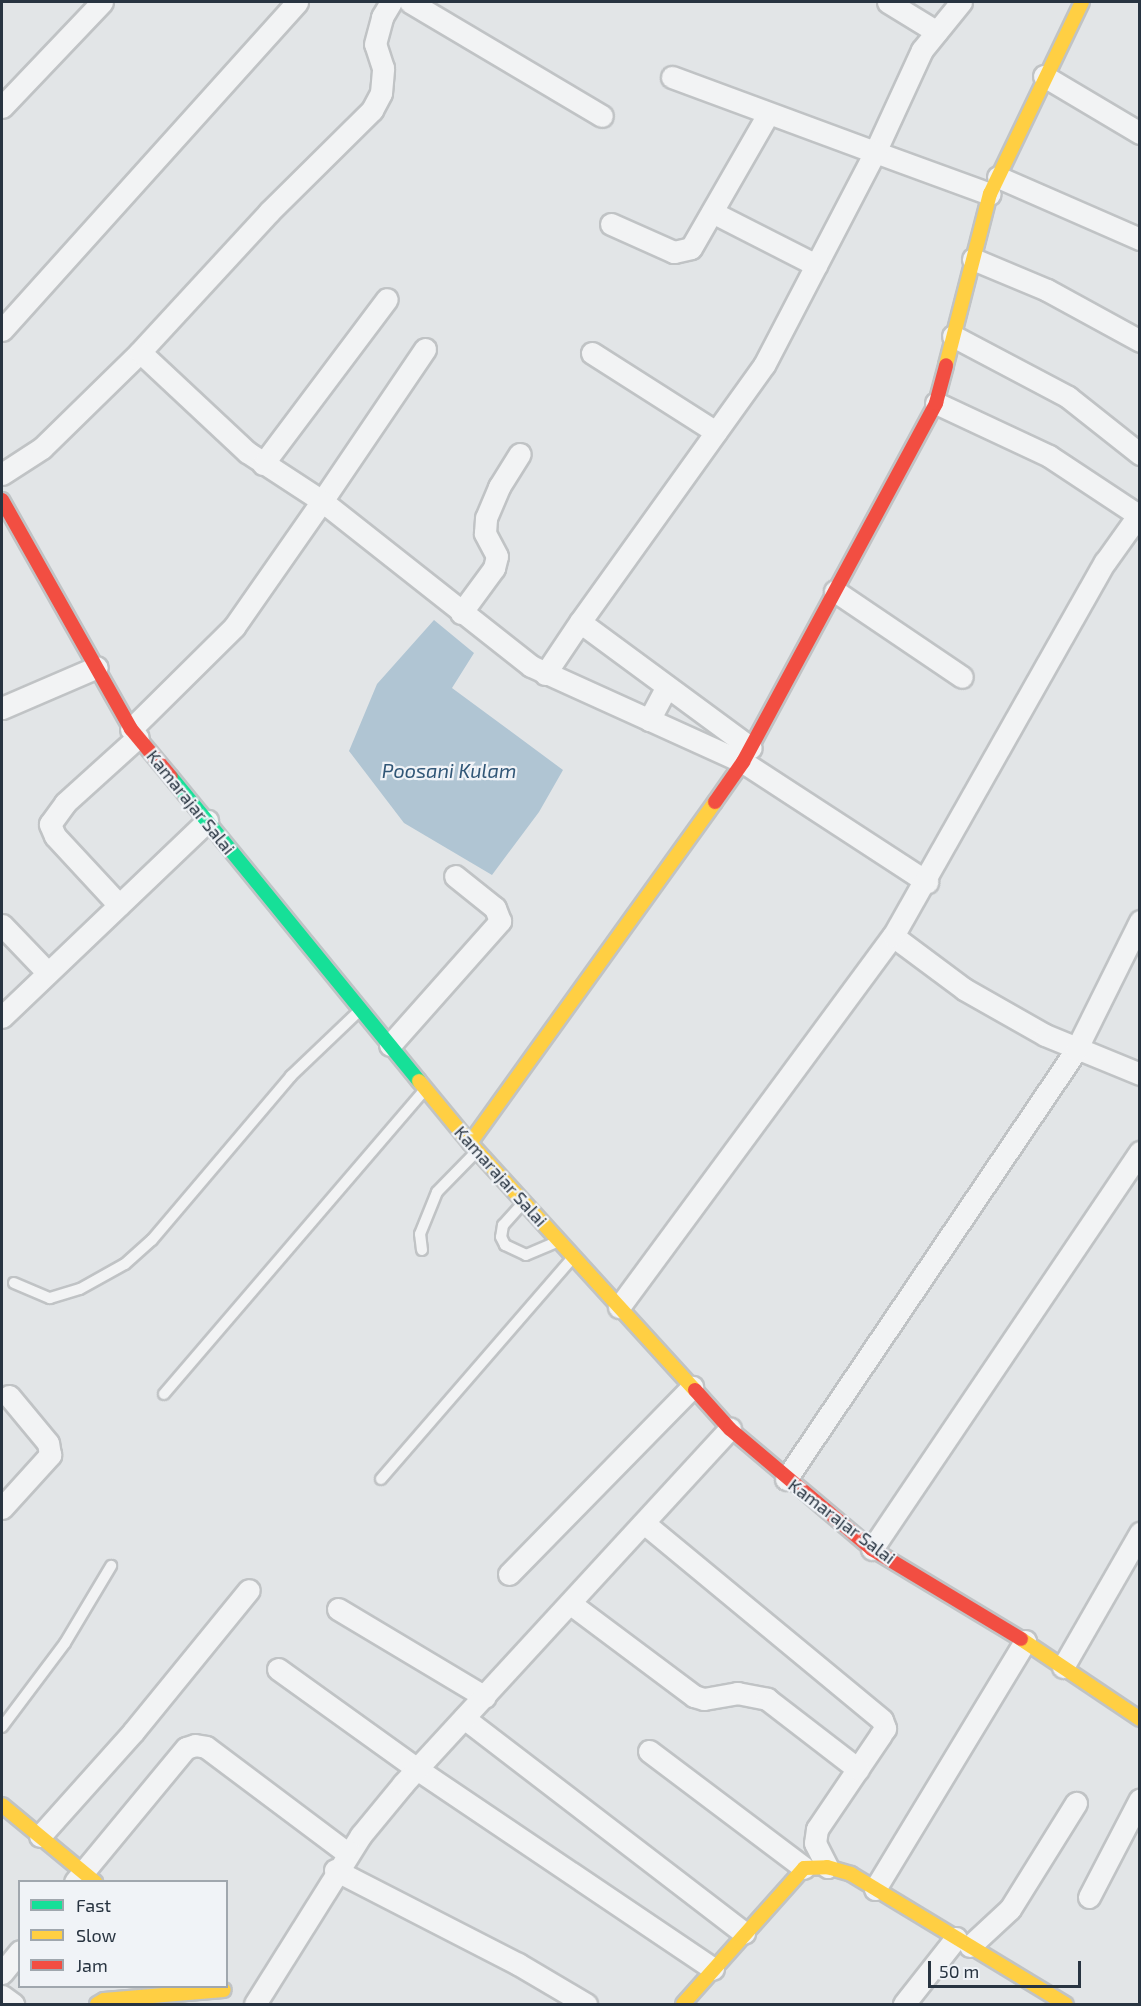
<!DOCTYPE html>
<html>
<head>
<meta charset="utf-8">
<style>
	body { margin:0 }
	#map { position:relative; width:1141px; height:2006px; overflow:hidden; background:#e2e5e7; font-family:"Exo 2",sans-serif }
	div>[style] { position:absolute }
	.water>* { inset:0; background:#b0c5d3 }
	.roads { filter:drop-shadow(2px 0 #c0c3c5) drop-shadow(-2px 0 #c0c3c5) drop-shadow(0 2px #c0c3c5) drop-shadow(0 -2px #c0c3c5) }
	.lane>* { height:10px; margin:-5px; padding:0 5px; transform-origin:5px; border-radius:5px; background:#f2f3f4 }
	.street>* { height:21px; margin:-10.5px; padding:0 10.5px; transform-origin:10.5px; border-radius:10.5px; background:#f2f3f4 }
	.fast>* { height:14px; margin:-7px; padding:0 7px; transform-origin:7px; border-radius:7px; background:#16e098 }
	.slow>* { height:14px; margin:-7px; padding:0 7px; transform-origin:7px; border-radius:7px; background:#ffcf43 }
	.jam>* { height:14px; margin:-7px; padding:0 7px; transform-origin:7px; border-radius:7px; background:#f24e42 }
	span { translate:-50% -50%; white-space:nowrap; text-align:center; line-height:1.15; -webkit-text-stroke:4.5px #f0f3f7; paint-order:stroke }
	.street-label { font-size:18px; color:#283441 }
	.water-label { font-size:20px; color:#315777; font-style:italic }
	.frame { position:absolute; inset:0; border:3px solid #283441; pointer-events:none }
	.legend { position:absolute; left:18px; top:1880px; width:210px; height:108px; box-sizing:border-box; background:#f0f3f7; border:2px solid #a0a7ae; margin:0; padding:8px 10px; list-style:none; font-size:18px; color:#283441 }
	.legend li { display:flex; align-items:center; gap:12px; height:30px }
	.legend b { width:30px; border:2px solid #a0a7ae }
	.scale { position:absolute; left:928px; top:1961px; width:153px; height:27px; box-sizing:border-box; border:3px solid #283441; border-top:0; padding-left:8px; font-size:18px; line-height:21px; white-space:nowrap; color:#283441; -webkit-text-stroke:4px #f0f3f7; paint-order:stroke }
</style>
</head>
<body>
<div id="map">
	<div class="water">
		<div style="clip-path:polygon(434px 620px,474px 653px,452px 688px,563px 770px,539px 812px,492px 875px,404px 823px,349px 751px,377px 684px)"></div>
	</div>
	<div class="roads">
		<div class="lane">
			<div style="left:523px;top:1203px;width:30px;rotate:132deg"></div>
			<div style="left:503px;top:1225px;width:12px;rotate:99deg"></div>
			<div style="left:501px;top:1237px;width:9px;rotate:63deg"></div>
			<div style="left:505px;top:1245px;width:23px;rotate:25deg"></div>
			<div style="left:526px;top:1255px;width:33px;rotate:-23deg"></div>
			<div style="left:422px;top:1250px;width:16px;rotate:-97deg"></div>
			<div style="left:420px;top:1234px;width:45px;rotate:-68deg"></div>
			<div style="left:437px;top:1192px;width:57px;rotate:-45.7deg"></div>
			<div style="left:14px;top:1283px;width:39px;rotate:23deg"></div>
			<div style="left:50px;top:1298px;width:31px;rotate:-17deg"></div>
			<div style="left:80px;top:1289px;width:51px;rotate:-29.1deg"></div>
			<div style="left:125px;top:1264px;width:36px;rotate:-42deg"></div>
			<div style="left:152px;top:1240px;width:215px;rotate:-49.7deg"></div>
			<div style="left:291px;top:1076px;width:94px;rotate:-43.7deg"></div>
			<div style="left:164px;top:1394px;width:401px;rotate:-49.4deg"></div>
			<div style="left:381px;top:1479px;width:294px;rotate:-49.1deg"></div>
			<div style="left:2px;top:1727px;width:105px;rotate:-53.1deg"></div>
			<div style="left:65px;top:1643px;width:90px;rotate:-59.1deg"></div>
		</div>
		<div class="street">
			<div style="left:410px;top:2px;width:223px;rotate:30.7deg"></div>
			<div style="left:888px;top:2px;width:57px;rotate:31.5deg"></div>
			<div style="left:961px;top:2px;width:62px;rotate:129.1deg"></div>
			<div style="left:922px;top:50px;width:112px;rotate:114.7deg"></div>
			<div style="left:875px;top:152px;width:122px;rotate:20.1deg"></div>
			<div style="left:1044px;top:76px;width:112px;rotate:30.7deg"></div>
			<div style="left:672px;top:77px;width:216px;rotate:20.3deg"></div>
			<div style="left:875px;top:152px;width:240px;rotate:117.5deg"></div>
			<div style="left:764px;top:365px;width:316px;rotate:125.6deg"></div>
			<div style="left:580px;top:622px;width:212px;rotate:36.4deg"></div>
			<div style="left:2px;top:107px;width:145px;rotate:-46.4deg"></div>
			<div style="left:998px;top:177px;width:155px;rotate:23.6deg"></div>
			<div style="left:712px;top:212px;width:117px;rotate:27deg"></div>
			<div style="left:611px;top:224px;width:69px;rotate:24deg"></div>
			<div style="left:674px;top:252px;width:17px;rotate:-13deg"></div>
			<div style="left:691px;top:248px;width:155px;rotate:-60.1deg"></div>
			<div style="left:973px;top:259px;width:80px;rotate:22.7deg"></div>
			<div style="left:1047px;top:290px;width:106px;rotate:28.7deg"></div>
			<div style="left:2px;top:330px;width:441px;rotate:-48deg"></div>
			<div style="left:953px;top:336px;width:130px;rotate:27.9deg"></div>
			<div style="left:1068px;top:397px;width:92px;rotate:38.4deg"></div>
			<div style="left:425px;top:349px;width:184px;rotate:124.1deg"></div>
			<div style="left:322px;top:501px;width:266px;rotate:38.3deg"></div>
			<div style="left:531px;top:666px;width:233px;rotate:24.4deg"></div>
			<div style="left:743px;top:762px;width:220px;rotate:33.1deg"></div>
			<div style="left:592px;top:353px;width:147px;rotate:32.5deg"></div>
			<div style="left:936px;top:403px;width:125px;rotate:25.1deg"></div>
			<div style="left:1049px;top:456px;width:107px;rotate:33.5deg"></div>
			<div style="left:263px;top:464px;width:206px;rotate:-53.1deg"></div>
			<div style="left:2px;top:474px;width:48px;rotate:-33deg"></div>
			<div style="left:42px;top:448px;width:137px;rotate:-44.4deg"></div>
			<div style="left:140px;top:352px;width:190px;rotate:-47.3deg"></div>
			<div style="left:269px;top:212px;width:145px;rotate:-44.7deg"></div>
			<div style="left:372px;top:110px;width:19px;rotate:-62deg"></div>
			<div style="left:381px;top:93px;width:25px;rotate:-85deg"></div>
			<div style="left:383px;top:68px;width:25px;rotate:-108deg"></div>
			<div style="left:375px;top:44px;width:28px;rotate:-75deg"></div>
			<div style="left:382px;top:17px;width:17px;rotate:-59deg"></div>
			<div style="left:835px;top:591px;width:153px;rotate:34.1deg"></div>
			<div style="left:461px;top:613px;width:56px;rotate:-53.7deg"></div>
			<div style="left:494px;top:568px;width:12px;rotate:-76deg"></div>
			<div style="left:497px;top:556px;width:26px;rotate:-118deg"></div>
			<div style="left:485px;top:533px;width:15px;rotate:-86deg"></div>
			<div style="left:486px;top:518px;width:34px;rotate:-67deg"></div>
			<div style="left:499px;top:487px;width:39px;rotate:-58deg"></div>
			<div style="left:545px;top:674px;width:63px;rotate:-56.1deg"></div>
			<div style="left:2px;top:708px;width:103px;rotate:-23.3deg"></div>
			<div style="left:649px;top:720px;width:38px;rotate:-62deg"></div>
			<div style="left:131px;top:729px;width:145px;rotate:-44.7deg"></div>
			<div style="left:234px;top:627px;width:154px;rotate:-55.1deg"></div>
			<div style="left:322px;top:501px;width:90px;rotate:-146.8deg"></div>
			<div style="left:247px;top:452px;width:146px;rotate:-136.9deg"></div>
			<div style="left:119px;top:905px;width:94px;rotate:-132.8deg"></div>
			<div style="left:55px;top:836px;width:13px;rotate:-113deg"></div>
			<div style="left:50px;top:824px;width:26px;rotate:-54deg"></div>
			<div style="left:65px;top:803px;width:98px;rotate:-42.1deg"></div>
			<div style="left:2px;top:925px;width:66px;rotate:46.2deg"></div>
			<div style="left:893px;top:936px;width:89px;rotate:36.7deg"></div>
			<div style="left:964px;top:989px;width:93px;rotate:29.6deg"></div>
			<div style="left:1045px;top:1035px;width:103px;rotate:22.3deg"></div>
			<div style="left:2px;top:1017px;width:284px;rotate:-43.7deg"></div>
			<div style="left:390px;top:1045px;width:166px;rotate:-48.4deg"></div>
			<div style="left:500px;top:921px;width:14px;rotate:-111deg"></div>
			<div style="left:495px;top:908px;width:51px;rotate:-141.3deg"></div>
			<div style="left:619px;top:1307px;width:461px;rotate:-53.6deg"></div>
			<div style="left:893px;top:936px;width:430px;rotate:-60.5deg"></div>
			<div style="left:1105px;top:562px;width:60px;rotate:-54.5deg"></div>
			<div style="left:786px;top:1479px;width:518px;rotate:-55.94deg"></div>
			<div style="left:1076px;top:1050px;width:144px;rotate:-63.6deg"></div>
			<div style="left:2px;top:1508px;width:72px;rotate:-47.8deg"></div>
			<div style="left:50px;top:1455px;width:12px;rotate:-99deg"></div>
			<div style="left:48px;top:1443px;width:61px;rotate:-129.7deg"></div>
			<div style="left:644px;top:1523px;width:309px;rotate:39.6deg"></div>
			<div style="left:882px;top:1720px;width:9px;rotate:69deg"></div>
			<div style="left:885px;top:1728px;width:9px;rotate:122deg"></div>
			<div style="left:880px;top:1736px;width:112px;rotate:124.1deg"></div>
			<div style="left:817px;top:1829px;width:14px;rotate:98deg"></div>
			<div style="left:815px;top:1843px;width:27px;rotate:63deg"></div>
			<div style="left:872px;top:1549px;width:479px;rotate:-56deg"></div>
			<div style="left:509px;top:1574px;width:262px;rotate:-45.6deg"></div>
			<div style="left:571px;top:1604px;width:154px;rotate:36.8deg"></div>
			<div style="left:694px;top:1696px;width:10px;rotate:17deg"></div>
			<div style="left:704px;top:1699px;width:34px;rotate:-10deg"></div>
			<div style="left:737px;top:1693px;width:31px;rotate:11deg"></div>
			<div style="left:767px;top:1699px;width:115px;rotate:37.6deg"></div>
			<div style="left:338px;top:1609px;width:171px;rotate:30.9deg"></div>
			<div style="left:1063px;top:1667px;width:155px;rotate:-60.1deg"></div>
			<div style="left:278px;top:1669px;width:171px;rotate:35.7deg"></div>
			<div style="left:417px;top:1769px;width:357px;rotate:34deg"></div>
			<div style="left:464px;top:1718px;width:353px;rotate:37.5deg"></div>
			<div style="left:649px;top:1751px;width:194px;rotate:37deg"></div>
			<div style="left:40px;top:1836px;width:140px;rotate:-48.2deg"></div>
			<div style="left:133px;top:1732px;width:183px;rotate:-50.8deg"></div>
			<div style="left:335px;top:1870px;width:206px;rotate:27.2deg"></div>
			<div style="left:518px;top:1964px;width:79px;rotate:30.5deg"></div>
			<div style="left:75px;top:1882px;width:174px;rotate:-50.4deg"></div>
			<div style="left:186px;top:1748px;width:9px;rotate:-18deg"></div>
			<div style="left:195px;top:1745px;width:11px;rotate:10deg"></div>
			<div style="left:206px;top:1747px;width:176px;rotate:36.9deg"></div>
			<div style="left:875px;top:1889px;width:290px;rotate:-58.8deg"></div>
			<div style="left:1089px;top:1897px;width:110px;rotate:-62.5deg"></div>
			<div style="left:970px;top:1946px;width:54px;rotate:-42.8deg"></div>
			<div style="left:1010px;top:1909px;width:125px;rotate:-58.1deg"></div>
			<div style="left:2px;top:1973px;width:28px;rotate:-51deg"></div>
			<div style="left:2px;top:1996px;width:14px;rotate:36deg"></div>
			<div style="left:255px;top:2004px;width:199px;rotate:-57.9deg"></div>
			<div style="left:361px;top:1835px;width:66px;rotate:-50.5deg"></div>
			<div style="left:403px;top:1784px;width:483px;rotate:-47.4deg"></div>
			<div style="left:904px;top:2004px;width:84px;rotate:-51.8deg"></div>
		</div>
		<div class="fast">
			<div style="left:171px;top:777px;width:392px;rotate:50.8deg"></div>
		</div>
		<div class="slow">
			<div style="left:946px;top:365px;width:177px;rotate:-75.6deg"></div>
			<div style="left:990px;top:194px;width:213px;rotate:-64.4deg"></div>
			<div style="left:419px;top:1081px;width:80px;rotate:50.6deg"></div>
			<div style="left:470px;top:1143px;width:334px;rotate:47.7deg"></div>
			<div style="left:470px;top:1143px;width:420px;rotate:-54.3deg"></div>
			<div style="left:1021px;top:1639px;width:143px;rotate:33.9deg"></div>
			<div style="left:2px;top:1805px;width:121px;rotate:39.6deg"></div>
			<div style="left:97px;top:2004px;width:8px;rotate:-30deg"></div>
			<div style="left:104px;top:2000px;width:120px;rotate:-4.8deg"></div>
			<div style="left:683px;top:2004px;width:182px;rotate:-48.3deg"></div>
			<div style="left:804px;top:1868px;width:23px;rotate:-2deg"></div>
			<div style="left:827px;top:1867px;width:25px;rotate:16deg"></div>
			<div style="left:851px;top:1874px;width:251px;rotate:31.2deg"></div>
		</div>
		<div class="jam">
			<div style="left:2px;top:500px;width:263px;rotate:60.6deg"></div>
			<div style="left:131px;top:729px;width:62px;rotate:50.2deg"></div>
			<div style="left:715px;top:802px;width:49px;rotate:-55deg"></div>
			<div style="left:743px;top:762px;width:408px;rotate:-61.7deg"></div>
			<div style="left:936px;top:403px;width:39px;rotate:-75deg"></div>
			<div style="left:695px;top:1390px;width:52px;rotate:48.1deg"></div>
			<div style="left:730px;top:1429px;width:186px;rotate:40.2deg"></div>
			<div style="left:872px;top:1549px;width:174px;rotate:31.1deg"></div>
		</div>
	</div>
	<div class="street-label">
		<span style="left:191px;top:802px;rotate:51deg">Kamarajar Salai</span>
		<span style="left:501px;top:1176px;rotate:48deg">Kamarajar Salai</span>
		<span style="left:842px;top:1521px;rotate:37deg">Kamarajar Salai</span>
	</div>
	<div class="water-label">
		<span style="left:449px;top:770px">Poosani Kulam</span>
	</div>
	<div class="frame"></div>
	<ul class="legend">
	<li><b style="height:8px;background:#16e098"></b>Fast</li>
	<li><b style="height:8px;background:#ffcf43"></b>Slow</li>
	<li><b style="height:8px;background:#f24e42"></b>Jam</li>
	</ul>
	<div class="scale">50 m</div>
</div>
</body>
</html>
